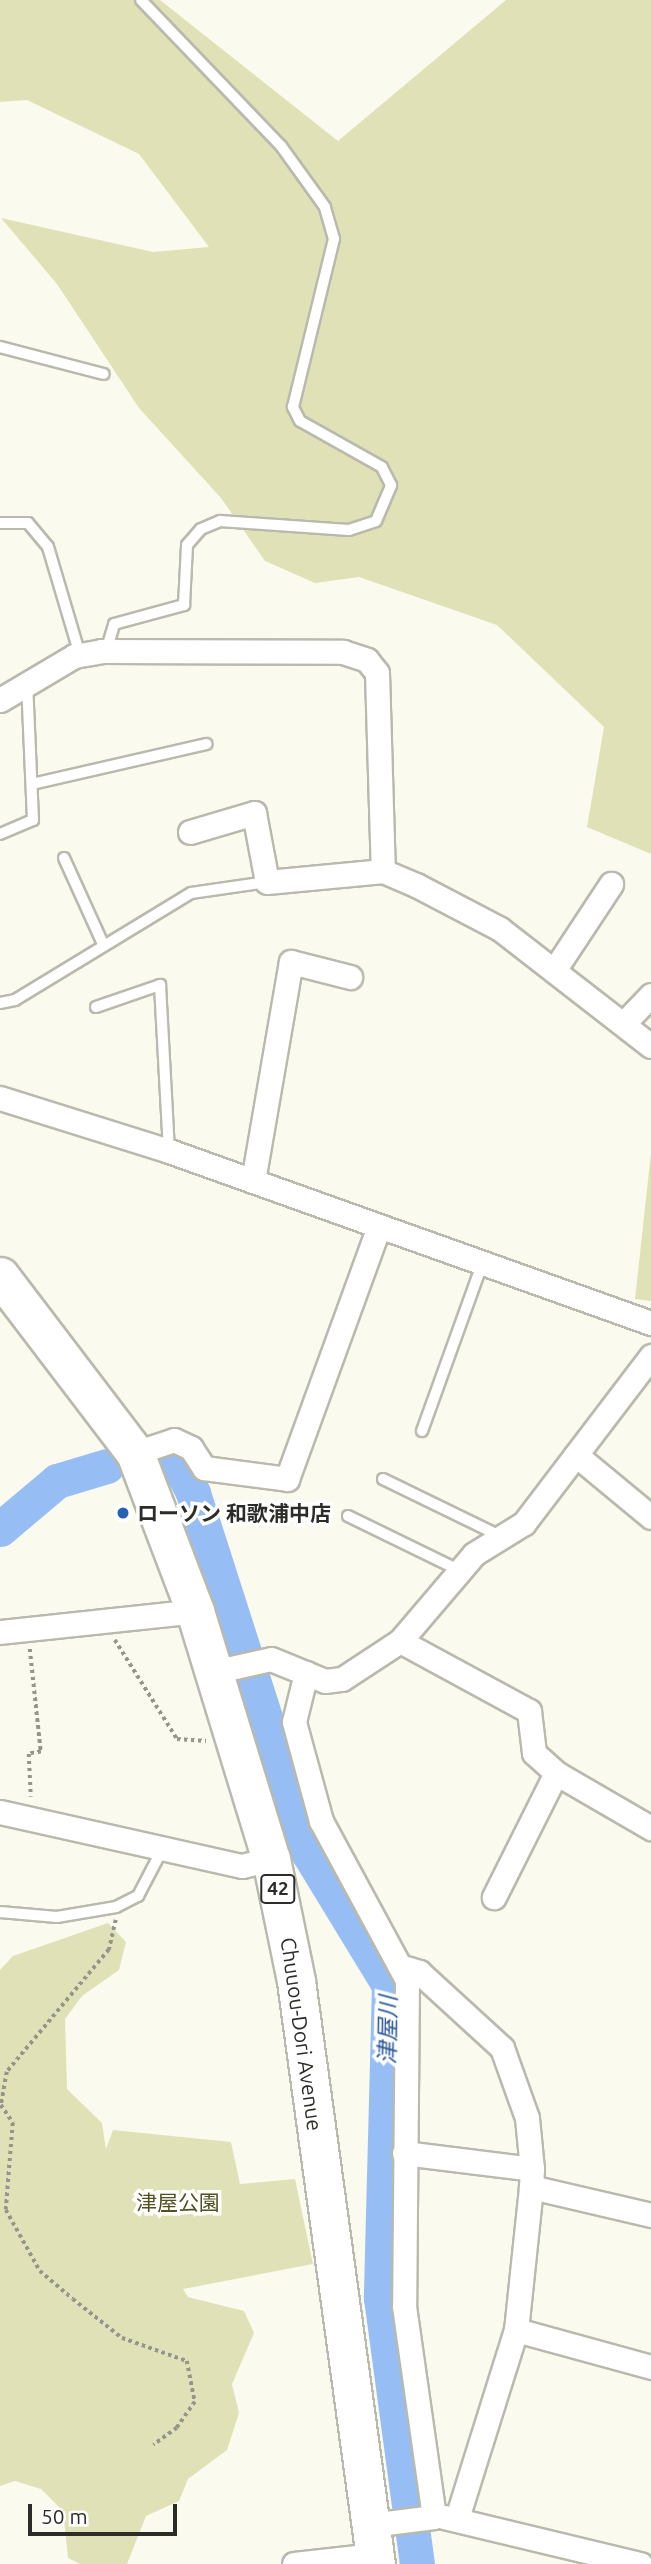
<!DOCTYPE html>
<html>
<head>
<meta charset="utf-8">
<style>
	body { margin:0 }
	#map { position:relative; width:651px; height:2564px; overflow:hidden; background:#fafbee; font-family:Ubuntu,"Noto Sans JP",sans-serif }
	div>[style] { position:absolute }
	.green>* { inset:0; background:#e1e1b7 }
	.river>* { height:35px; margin:-17.5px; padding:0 17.5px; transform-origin:17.5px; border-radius:17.5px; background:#97bef4 }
	.path>* { height:3.5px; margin-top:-1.75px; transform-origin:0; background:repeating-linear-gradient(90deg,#94958c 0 3.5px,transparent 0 7px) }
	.roads { filter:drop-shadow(2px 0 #b9b9ad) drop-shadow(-2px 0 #b9b9ad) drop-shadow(0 2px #b9b9ad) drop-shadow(0 -2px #b9b9ad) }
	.service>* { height:10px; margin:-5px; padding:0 5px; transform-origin:5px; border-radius:5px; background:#fff }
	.minor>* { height:23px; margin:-11.5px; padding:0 11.5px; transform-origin:11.5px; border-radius:11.5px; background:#fff }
	.trunk>* { height:37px; margin:-18.5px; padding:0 18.5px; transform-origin:18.5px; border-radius:18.5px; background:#fff }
	.dots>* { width:19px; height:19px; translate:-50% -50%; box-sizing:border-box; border:4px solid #fff; border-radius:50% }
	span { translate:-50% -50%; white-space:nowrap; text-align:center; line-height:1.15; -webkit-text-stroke:7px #fff; paint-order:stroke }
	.shield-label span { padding:2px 5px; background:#fff; border:2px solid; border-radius:5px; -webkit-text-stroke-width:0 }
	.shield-label { font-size:19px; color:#2c2d28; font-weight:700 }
	.poi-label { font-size:21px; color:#2c2d28; font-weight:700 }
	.left { translate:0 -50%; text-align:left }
	.street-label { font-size:21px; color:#2c2d28 }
	.park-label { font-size:21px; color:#52511f }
	.water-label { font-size:23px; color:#265696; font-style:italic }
	.scale { position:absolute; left:28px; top:2504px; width:149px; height:32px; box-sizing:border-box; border:4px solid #2c2d28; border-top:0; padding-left:9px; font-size:21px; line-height:24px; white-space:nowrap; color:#2c2d28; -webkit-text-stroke:5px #fff; paint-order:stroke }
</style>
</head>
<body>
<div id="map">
	<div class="green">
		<div style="clip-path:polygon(0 0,160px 0,338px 141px,506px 0,651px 0,651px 854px,587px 827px,604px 727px,497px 625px,359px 577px,315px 583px,265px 561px,221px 498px,139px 408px,57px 284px,1px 218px,153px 252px,209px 247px,139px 154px,27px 100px,0 102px)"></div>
		<div style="clip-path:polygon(651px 1153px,651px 1301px,635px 1299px)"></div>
		<div style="clip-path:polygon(108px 1923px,126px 1942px,119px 1970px,82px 1996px,65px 2019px,67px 2089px,102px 2123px,106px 2149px,113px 2130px,231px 2142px,240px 2184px,295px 2179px,313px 2264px,183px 2289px,188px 2297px,244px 2311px,254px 2333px,232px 2384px,239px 2413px,227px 2450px,188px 2479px,179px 2501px,146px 2516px,127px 2564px,80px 2564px,68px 2558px,63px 2511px,41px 2489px,15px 2481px,0 2486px,0 1970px,13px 1956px)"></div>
	</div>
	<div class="river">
		<div style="left:167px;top:1462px;width:14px;rotate:21deg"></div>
		<div style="left:180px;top:1467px;width:29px;rotate:63deg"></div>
		<div style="left:193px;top:1493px;width:379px;rotate:72.2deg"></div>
		<div style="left:309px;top:1854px;width:153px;rotate:58.6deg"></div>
		<div style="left:389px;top:1985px;width:313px;rotate:91.5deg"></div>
		<div style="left:381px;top:2298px;width:268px;rotate:82.3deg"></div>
		<div style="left:0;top:1529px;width:75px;rotate:-40.1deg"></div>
		<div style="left:57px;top:1481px;width:52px;rotate:-16.7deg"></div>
	</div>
	<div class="path">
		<div style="left:115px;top:1640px;width:117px;rotate:57.9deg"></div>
		<div style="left:177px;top:1739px;width:29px;rotate:4deg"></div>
		<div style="left:30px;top:1649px;width:104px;rotate:83.9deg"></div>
		<div style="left:41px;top:1752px;width:12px;rotate:171deg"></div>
		<div style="left:29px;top:1754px;width:43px;rotate:87.3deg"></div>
		<div style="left:116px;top:1920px;width:31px;rotate:103deg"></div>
		<div style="left:109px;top:1950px;width:159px;rotate:129.9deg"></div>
		<div style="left:7px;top:2072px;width:34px;rotate:100deg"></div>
		<div style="left:1px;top:2105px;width:22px;rotate:56deg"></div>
		<div style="left:13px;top:2123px;width:87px;rotate:94.6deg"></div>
		<div style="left:6px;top:2210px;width:70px;rotate:60.9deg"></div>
		<div style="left:40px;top:2271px;width:43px;rotate:40.3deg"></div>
		<div style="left:73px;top:2299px;width:63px;rotate:38.5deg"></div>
		<div style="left:122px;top:2338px;width:69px;rotate:19.5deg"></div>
		<div style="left:187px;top:2361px;width:42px;rotate:79deg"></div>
		<div style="left:195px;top:2402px;width:32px;rotate:125deg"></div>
		<div style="left:177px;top:2428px;width:29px;rotate:144deg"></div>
	</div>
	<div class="roads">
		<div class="service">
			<div style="left:0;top:347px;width:107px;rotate:14.6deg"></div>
			<div style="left:0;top:523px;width:28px"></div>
			<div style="left:28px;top:523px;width:31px;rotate:50deg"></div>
			<div style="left:48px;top:547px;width:113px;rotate:73.5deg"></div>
			<div style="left:106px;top:651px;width:28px;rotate:-73deg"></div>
			<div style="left:114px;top:624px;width:73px;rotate:-15.2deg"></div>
			<div style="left:184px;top:605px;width:60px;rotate:-87.1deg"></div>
			<div style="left:187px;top:545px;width:21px;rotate:-49deg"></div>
			<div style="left:201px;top:529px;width:21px;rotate:-23deg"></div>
			<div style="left:220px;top:521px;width:129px;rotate:4deg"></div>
			<div style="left:349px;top:530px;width:28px;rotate:-18deg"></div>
			<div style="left:376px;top:521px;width:39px;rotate:-67deg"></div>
			<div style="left:391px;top:485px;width:20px;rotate:-117deg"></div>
			<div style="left:382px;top:467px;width:94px;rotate:-150.7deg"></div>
			<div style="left:300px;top:421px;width:16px;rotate:-117deg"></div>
			<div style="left:293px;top:407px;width:173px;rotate:-76.3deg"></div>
			<div style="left:334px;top:239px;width:33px;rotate:-106deg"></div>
			<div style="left:325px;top:207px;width:75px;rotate:-125.8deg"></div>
			<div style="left:281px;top:146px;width:202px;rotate:-133.8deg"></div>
			<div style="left:32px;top:784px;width:179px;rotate:-12.9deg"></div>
			<div style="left:0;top:834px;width:36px;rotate:-23deg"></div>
			<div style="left:33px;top:820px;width:135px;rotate:-92.5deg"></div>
			<div style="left:64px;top:858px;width:94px;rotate:65.6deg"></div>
			<div style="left:0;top:1003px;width:15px;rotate:-11deg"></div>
			<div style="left:15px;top:1000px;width:206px;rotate:-31.3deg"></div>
			<div style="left:191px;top:893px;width:77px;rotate:-8.2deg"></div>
			<div style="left:96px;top:1007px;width:68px;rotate:-19deg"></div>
			<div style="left:160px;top:985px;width:166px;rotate:86.9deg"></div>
			<div style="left:422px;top:1431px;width:180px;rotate:-70.2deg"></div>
			<div style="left:383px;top:1479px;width:132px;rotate:26deg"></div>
			<div style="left:348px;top:1516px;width:126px;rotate:26deg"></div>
			<div style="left:0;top:1912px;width:57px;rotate:5deg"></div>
			<div style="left:57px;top:1917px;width:60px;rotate:-9.6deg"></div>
			<div style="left:116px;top:1907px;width:25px;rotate:-27deg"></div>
			<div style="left:138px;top:1896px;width:54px;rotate:-62.5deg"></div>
		</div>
		<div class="minor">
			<div style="left:0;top:700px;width:86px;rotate:-30.7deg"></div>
			<div style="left:74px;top:656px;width:27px;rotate:-10deg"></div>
			<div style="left:101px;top:651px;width:242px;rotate:0.2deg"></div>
			<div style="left:343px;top:652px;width:25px;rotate:18deg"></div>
			<div style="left:367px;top:660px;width:16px;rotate:52deg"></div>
			<div style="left:377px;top:673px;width:198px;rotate:88.3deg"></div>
			<div style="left:190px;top:832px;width:67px;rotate:-16.5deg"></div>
			<div style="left:254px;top:813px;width:70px;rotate:79.3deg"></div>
			<div style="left:267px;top:882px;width:117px;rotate:-5.4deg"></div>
			<div style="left:383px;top:871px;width:36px;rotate:23deg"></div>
			<div style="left:416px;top:885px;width:95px;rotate:27.6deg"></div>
			<div style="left:500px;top:929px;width:191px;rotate:37.8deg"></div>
			<div style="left:555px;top:969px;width:102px;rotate:-56.6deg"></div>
			<div style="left:626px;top:1021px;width:36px;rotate:-46deg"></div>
			<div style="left:0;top:1098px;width:177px;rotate:17.4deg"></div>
			<div style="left:169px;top:1151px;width:512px;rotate:19.64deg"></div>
			<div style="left:253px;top:1181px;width:222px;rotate:-80.2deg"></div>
			<div style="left:291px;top:962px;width:61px;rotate:14.3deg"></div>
			<div style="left:135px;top:1453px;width:41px;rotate:-18.4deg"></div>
			<div style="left:174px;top:1440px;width:19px;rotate:25deg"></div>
			<div style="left:191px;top:1448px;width:24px;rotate:57deg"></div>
			<div style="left:204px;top:1468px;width:84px;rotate:7.5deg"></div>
			<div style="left:287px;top:1479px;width:269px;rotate:-70deg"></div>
			<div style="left:576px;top:1455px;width:97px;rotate:39.6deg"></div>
			<div style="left:0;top:1632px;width:196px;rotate:-6.1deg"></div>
			<div style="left:400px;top:1641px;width:147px;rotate:28.5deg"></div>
			<div style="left:529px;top:1711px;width:42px;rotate:83.2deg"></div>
			<div style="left:534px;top:1753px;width:30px;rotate:42deg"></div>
			<div style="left:556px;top:1773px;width:139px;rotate:116.6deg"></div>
			<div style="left:213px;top:1672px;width:59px;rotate:-12.6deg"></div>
			<div style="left:271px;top:1659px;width:58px;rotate:22.2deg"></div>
			<div style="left:325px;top:1681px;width:17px;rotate:-7deg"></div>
			<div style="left:342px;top:1679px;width:69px;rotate:-33.2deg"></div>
			<div style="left:400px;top:1641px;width:114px;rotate:-49.6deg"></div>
			<div style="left:474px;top:1554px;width:59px;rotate:-31.8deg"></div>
			<div style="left:524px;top:1523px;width:210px;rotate:-52.7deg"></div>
			<div style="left:306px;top:1673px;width:50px;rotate:103.8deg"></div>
			<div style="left:294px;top:1722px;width:103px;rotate:74.7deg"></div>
			<div style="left:321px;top:1821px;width:181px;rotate:61.6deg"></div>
			<div style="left:407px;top:1980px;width:326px;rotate:90.5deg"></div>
			<div style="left:404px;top:2306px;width:213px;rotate:81.9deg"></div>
			<div style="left:434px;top:2517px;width:64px;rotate:172.8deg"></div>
			<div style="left:556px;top:1773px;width:110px;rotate:30.1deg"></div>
			<div style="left:0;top:1812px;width:248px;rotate:12.6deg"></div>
			<div style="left:242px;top:1866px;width:30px;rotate:-14deg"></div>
			<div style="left:406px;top:1968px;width:14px;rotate:17deg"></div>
			<div style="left:419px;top:1972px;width:113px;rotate:42.5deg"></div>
			<div style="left:502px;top:2048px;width:74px;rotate:70.3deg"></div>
			<div style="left:527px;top:2118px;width:51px;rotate:84.4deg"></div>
			<div style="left:404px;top:2153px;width:129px;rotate:7.1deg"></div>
			<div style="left:532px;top:2169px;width:18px;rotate:93deg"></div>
			<div style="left:531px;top:2187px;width:123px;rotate:13.1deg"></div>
			<div style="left:516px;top:2330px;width:140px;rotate:15.3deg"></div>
			<div style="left:444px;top:2517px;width:202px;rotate:13.5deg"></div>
			<div style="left:457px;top:2518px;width:197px;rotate:-72.6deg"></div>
			<div style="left:516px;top:2330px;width:144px;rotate:-84deg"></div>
			<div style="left:294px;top:2564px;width:81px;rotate:-6.4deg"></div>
		</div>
		<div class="trunk">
			<div style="left:0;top:1276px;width:223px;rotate:52.7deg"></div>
			<div style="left:135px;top:1453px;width:169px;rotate:69.2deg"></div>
			<div style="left:195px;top:1611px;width:259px;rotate:73deg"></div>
			<div style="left:271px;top:1859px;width:125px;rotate:78.4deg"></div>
			<div style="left:296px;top:1981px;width:588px;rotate:82.19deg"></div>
		</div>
	</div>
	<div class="dots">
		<div style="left:123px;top:1513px;background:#2362b4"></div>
	</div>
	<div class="shield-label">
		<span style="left:278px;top:1889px">42</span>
	</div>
	<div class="poi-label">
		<span class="left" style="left:137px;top:1513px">ローソン 和歌浦中店</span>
	</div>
	<div class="street-label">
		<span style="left:302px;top:2034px;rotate:82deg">Chuuou-Dori Avenue</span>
	</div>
	<div class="park-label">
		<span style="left:178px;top:2202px">津屋公園</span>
	</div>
	<div class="water-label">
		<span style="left:388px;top:2030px;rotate:-89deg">津屋川</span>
	</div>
	<div class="scale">50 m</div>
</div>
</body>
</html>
